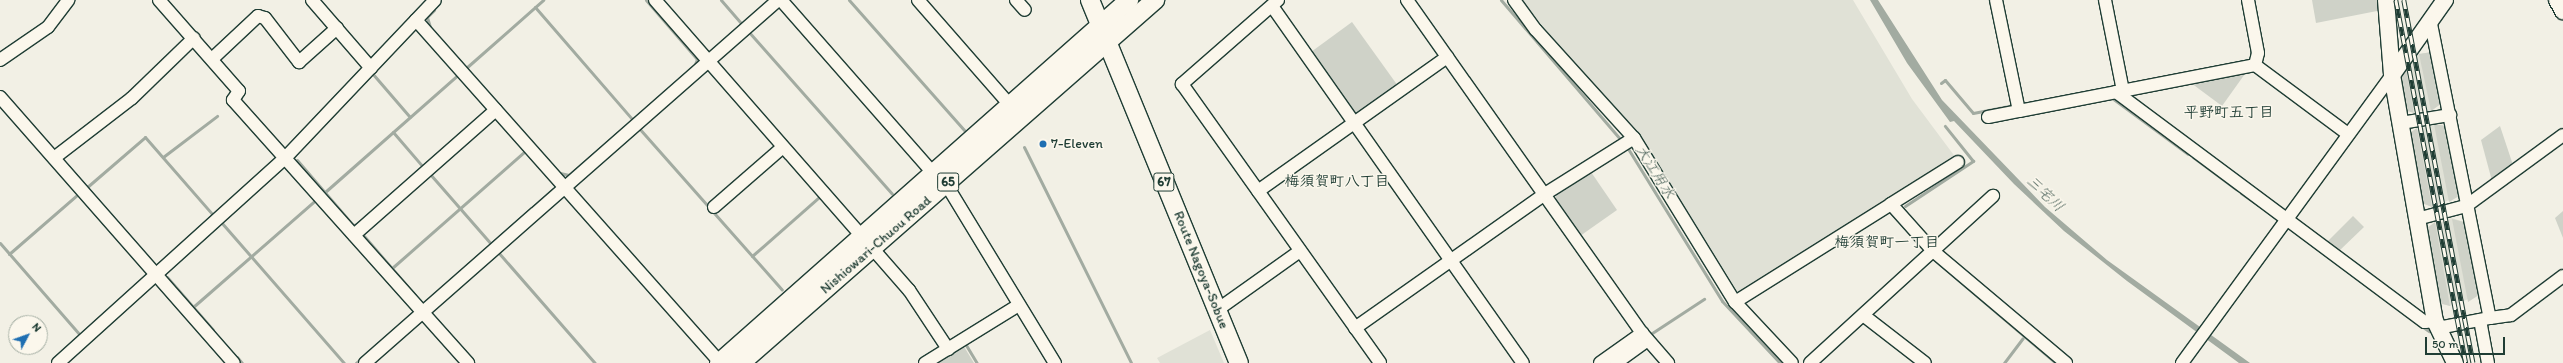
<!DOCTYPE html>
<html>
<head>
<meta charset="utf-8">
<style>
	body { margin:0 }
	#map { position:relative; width:2563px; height:363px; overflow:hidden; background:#f2f0e5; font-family:Itim,"Klee One",sans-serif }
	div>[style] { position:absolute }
	.built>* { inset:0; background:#e0e1d6 }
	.green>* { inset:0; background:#cfd2c8 }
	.water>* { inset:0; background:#a2aba1 }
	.stream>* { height:3px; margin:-1.5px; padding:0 1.5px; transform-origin:1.5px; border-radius:1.5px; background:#a2aba1 }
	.roads { filter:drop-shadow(1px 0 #1f3d34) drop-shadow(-1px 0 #1f3d34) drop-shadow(0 1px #1f3d34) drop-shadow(0 -1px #1f3d34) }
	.street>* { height:12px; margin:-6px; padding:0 6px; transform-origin:6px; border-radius:6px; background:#fbf7ec }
	.secondary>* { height:16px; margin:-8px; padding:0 8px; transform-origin:8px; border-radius:8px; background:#fbf7ec }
	.primary>* { height:18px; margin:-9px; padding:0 9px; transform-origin:9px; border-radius:9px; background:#fbf7ec }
	.rail>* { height:4.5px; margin-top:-2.25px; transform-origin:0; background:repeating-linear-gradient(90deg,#fbf7ec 0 9px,#1f3d34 0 18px); box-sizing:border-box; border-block:1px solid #1f3d34 }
	.dots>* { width:11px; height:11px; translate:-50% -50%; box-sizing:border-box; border:2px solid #fbf7ec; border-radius:50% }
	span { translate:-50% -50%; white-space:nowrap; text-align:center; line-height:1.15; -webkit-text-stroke:3px #fbf7ec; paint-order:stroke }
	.shield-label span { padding:1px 3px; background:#fbf7ec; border:1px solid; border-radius:3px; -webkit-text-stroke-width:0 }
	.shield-label { font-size:13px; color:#1f3d34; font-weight:700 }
	.poi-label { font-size:14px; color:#1f3d34 }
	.left { translate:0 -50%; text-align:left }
	.street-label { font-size:14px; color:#1f3d34 }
	.neighbourhood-label { font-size:15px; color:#1f3d34; font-weight:700 }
	.water-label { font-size:15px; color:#465e55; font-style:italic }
	.north { position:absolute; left:8px; top:315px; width:40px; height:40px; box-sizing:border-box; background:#fbf7ec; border:1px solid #a3ada2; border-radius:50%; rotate:49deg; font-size:11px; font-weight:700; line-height:16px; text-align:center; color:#1f3d34 }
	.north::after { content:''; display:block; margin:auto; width:14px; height:18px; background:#1f6fb2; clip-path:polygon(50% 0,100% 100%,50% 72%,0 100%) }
	.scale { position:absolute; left:2425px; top:337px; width:80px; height:18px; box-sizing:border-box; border:2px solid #1f3d34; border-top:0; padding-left:5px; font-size:12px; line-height:14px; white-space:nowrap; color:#1f3d34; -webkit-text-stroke:3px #fbf7ec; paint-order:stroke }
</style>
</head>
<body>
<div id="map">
	<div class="built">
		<div style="clip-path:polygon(1522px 0,1853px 0,1912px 99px,1956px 158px,1739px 294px,1637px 130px,1565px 54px)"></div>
		<div style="clip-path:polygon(2432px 52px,2442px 103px,2431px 111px,2404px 110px,2398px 79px,2419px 54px)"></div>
		<div style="clip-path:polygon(2434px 124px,2446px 126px,2459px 196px,2432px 207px,2422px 203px,2408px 134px)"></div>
		<div style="clip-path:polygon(2452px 218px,2464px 222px,2479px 295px,2450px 306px,2439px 303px,2427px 228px)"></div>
		<div style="clip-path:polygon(1210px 330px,1224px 363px,1160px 363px,1157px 358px)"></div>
	</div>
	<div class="green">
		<div style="clip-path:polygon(2312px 0,2380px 0,2382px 10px,2316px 23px)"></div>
		<div style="clip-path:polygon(1352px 22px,1398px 86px,1359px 113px,1352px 112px,1311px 52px)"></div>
		<div style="clip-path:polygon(2432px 52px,2442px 103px,2431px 111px,2419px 54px)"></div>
		<div style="clip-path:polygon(2406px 69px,2414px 113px,2404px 110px,2398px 79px)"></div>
		<div style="clip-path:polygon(2247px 71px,2222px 106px,2191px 83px)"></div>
		<div style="clip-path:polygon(2434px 124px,2446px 126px,2459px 196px,2449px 202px)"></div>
		<div style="clip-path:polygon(2500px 126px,2513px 165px,2492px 181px,2481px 140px)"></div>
		<div style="clip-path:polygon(2417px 128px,2432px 207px,2422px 203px,2408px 134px)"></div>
		<div style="clip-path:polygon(1591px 172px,1617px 210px,1580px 236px,1556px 201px,1556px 194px)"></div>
		<div style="clip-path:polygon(2563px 211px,2563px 238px,2555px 218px)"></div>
		<div style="clip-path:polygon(2353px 216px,2364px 227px,2338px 252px,2326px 243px)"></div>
		<div style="clip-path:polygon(2452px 219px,2464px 222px,2479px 295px,2468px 302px)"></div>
		<div style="clip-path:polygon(2435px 222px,2450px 306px,2439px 303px,2427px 228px)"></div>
		<div style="clip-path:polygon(963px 345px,974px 363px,934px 363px)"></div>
	</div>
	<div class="water">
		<div style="clip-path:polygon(1870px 0,1878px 0,1942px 100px,2045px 207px,2107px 260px,2250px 363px,2239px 363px,2127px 281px,2064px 231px,2014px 184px,1954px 121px,1950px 122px,1907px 63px)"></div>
	</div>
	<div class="stream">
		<div style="left:646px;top:0;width:78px;rotate:49.2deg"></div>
		<div style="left:697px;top:59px;width:9px;rotate:111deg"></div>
		<div style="left:721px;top:0;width:32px;rotate:49deg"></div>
		<div style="left:849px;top:0;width:174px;rotate:48.5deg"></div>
		<div style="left:1501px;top:0;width:186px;rotate:49.4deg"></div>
		<div style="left:535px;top:7px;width:150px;rotate:49.1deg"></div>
		<div style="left:430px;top:27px;width:10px;rotate:-107deg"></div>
		<div style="left:427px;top:17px;width:10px;rotate:-45deg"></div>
		<div style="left:748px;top:31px;width:217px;rotate:48.5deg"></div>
		<div style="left:466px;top:68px;width:103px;rotate:-41.4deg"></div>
		<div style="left:372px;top:73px;width:58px;rotate:49.2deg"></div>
		<div style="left:1941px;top:83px;width:5px;rotate:-37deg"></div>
		<div style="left:1945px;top:80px;width:43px;rotate:49.7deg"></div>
		<div style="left:1973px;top:113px;width:38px;rotate:-11deg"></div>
		<div style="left:2112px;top:98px;width:94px;rotate:36.4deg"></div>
		<div style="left:2023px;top:104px;width:15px;rotate:-11deg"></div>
		<div style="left:638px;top:127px;width:217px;rotate:48.5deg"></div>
		<div style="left:393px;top:132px;width:48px;rotate:49.3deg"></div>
		<div style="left:1024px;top:147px;width:241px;rotate:63.6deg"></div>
		<div style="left:1627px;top:147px;width:181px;rotate:58.3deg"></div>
		<div style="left:1722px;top:301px;width:85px;rotate:46.9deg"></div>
		<div style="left:163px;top:157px;width:68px;rotate:-37.2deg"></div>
		<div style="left:2193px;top:157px;width:54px;rotate:36.7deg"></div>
		<div style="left:297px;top:160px;width:86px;rotate:49.3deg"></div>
		<div style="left:353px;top:225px;width:7px;rotate:-8deg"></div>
		<div style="left:560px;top:173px;width:9px;rotate:13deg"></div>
		<div style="left:569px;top:175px;width:72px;rotate:-41deg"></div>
		<div style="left:430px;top:174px;width:93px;rotate:48.9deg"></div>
		<div style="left:86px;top:188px;width:78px;rotate:-40.8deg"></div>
		<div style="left:145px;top:137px;width:105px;rotate:48.9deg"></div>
		<div style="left:325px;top:192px;width:179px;rotate:-41.4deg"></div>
		<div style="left:2241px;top:193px;width:21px;rotate:35deg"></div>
		<div style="left:1905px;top:206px;width:82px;rotate:-33.5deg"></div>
		<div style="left:1973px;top:161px;width:45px;rotate:-128.7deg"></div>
		<div style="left:1891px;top:213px;width:33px;rotate:47deg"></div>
		<div style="left:221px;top:222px;width:187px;rotate:48.9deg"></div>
		<div style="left:364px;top:236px;width:78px;rotate:49.2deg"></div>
		<div style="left:0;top:243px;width:122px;rotate:49deg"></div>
		<div style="left:498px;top:252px;width:147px;rotate:48.9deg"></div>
		<div style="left:9px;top:254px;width:91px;rotate:-41deg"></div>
		<div style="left:752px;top:256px;width:88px;rotate:-41.3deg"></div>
		<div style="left:1936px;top:261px;width:157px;rotate:40.4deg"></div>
		<div style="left:392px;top:268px;width:177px;rotate:-41.3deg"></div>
		<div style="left:457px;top:274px;width:128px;rotate:-41.5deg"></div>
		<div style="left:167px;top:277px;width:70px;rotate:49deg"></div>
		<div style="left:193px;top:307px;width:164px;rotate:-41.1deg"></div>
		<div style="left:2420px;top:325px;width:11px;rotate:34deg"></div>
		<div style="left:1649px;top:335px;width:66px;rotate:-33.2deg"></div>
		<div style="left:966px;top:345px;width:21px;rotate:59deg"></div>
		<div style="left:237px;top:357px;width:8px;rotate:50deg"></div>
		<div style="left:356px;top:363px;width:33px;rotate:-41deg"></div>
		<div style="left:2004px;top:363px;width:31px;rotate:-53deg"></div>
	</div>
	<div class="roads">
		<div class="street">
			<div style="left:159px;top:0;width:121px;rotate:48.7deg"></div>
			<div style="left:239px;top:91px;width:11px;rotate:124deg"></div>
			<div style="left:233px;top:100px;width:353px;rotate:48.2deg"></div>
			<div style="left:312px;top:0;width:90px;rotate:49.1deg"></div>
			<div style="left:655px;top:0;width:386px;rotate:48.8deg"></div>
			<div style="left:909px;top:290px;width:71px;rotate:56.5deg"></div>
			<div style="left:781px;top:0;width:230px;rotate:48.7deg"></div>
			<div style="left:918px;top:0;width:140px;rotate:48.8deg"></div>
			<div style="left:1016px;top:0;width:13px;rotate:48deg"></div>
			<div style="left:1278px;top:0;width:128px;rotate:138.8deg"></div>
			<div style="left:1182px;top:84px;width:342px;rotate:54.6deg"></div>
			<div style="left:1407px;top:0;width:408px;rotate:54.8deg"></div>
			<div style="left:1642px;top:333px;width:40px;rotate:49deg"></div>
			<div style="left:1514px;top:0;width:37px;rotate:54deg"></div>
			<div style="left:1536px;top:30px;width:146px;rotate:47.8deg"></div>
			<div style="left:1634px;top:138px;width:193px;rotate:58.4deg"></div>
			<div style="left:1735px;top:302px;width:83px;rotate:46.9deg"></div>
			<div style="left:1996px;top:0;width:113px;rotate:78.3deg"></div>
			<div style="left:2019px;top:111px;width:240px;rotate:-11deg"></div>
			<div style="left:2255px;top:65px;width:116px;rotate:36.6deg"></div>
			<div style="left:2105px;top:0;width:93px;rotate:78.8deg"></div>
			<div style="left:2248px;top:0;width:54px;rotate:79.3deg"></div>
			<div style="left:2258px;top:53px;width:12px;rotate:104deg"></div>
			<div style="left:1272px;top:6px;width:436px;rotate:54.9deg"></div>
			<div style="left:2430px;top:19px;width:305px;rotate:78.7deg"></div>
			<div style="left:2490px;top:318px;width:21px;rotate:-8deg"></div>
			<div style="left:2511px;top:315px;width:65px;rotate:-36.9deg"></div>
			<div style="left:416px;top:20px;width:458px;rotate:48.4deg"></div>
			<div style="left:212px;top:59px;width:63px;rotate:-43.1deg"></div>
			<div style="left:258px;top:16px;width:7px;rotate:16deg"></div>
			<div style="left:265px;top:18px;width:56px;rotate:52.3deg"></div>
			<div style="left:299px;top:62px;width:51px;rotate:-41.8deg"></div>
			<div style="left:0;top:60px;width:58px;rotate:-34.5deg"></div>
			<div style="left:48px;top:27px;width:34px;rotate:-53deg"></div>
			<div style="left:2116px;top:92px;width:385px;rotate:36.7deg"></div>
			<div style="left:2425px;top:322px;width:10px;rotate:-6deg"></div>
			<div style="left:0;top:97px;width:354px;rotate:48.7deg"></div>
			<div style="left:1988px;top:117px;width:32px;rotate:-11deg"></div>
			<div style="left:2401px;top:123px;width:50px;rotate:-9.3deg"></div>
			<div style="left:54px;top:158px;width:98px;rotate:-37.6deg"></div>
			<div style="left:132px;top:98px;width:86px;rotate:-44.1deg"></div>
			<div style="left:946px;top:184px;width:210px;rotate:58.7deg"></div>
			<div style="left:1258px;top:191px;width:232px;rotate:-35.3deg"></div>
			<div style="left:1891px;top:204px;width:79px;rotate:-32.1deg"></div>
			<div style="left:714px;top:207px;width:91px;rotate:-41deg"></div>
			<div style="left:2417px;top:219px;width:51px;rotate:-14.9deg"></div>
			<div style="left:2466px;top:206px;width:120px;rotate:-36.2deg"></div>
			<div style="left:354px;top:235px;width:189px;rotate:-41.4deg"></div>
			<div style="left:1735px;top:302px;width:184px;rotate:-32.1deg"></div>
			<div style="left:1891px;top:204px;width:63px;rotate:48.2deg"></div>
			<div style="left:1933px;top:251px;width:174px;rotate:40.1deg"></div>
			<div style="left:1217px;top:310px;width:102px;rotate:-35.4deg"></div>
			<div style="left:1863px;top:315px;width:78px;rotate:37.7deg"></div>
			<div style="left:2480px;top:320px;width:44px;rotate:79.5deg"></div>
			<div style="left:1355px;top:328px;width:232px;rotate:-35.2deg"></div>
			<div style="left:1545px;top:194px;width:105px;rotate:-32.2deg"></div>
			<div style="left:2438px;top:328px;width:53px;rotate:-10.9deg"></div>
			<div style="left:58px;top:363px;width:307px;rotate:-42.1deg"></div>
			<div style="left:286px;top:157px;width:216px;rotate:-46.5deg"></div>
			<div style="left:365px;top:363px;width:550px;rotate:-41.31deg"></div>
			<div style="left:925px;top:363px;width:110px;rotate:-31.7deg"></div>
			<div style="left:1600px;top:363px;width:52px;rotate:-35.5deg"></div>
			<div style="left:1616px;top:363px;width:39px;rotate:-36deg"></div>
			<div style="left:1810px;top:363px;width:248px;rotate:-42.4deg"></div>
			<div style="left:2182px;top:363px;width:356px;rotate:-53.9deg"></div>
		</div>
		<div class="secondary">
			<div style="left:2386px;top:0;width:75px;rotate:85.4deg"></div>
			<div style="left:2392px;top:75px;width:250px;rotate:80.1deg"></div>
			<div style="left:2435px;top:321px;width:47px;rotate:64.5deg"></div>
			<div style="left:2557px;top:0;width:13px;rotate:61deg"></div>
			<div style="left:2392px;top:75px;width:92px;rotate:-54.8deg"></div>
		</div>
		<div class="primary">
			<div style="left:1090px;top:0;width:392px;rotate:67.7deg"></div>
			<div style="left:719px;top:363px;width:548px;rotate:-41.52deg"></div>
			<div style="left:741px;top:363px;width:551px;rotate:-41.24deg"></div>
		</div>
	</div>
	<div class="rail">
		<div style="left:2396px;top:0;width:370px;rotate:79.1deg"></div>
		<div style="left:2404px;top:0;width:369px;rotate:79.2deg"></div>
	</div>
	<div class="dots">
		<div style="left:1043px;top:144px;background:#1f6fb2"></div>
	</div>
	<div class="shield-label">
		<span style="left:948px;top:182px">65</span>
		<span style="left:1164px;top:182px">67</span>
	</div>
	<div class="poi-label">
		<span class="left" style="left:1051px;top:144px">7-Eleven</span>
	</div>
	<div class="street-label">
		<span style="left:876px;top:245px;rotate:-41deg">Nishiowari-Chuou Road</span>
		<span style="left:1201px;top:270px;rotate:68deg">Route Nagoya-Sobue</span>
	</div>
	<div class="neighbourhood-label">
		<span style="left:2229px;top:113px">平野町五丁目</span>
		<span style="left:1337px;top:182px">梅須賀町八丁目</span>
		<span style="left:1887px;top:243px">梅須賀町一丁目</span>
	</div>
	<div class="water-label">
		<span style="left:1655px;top:172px;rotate:58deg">大江用水</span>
		<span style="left:2045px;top:194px;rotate:43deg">三宅川</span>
	</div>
	<div class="north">N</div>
	<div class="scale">50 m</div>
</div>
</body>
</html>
